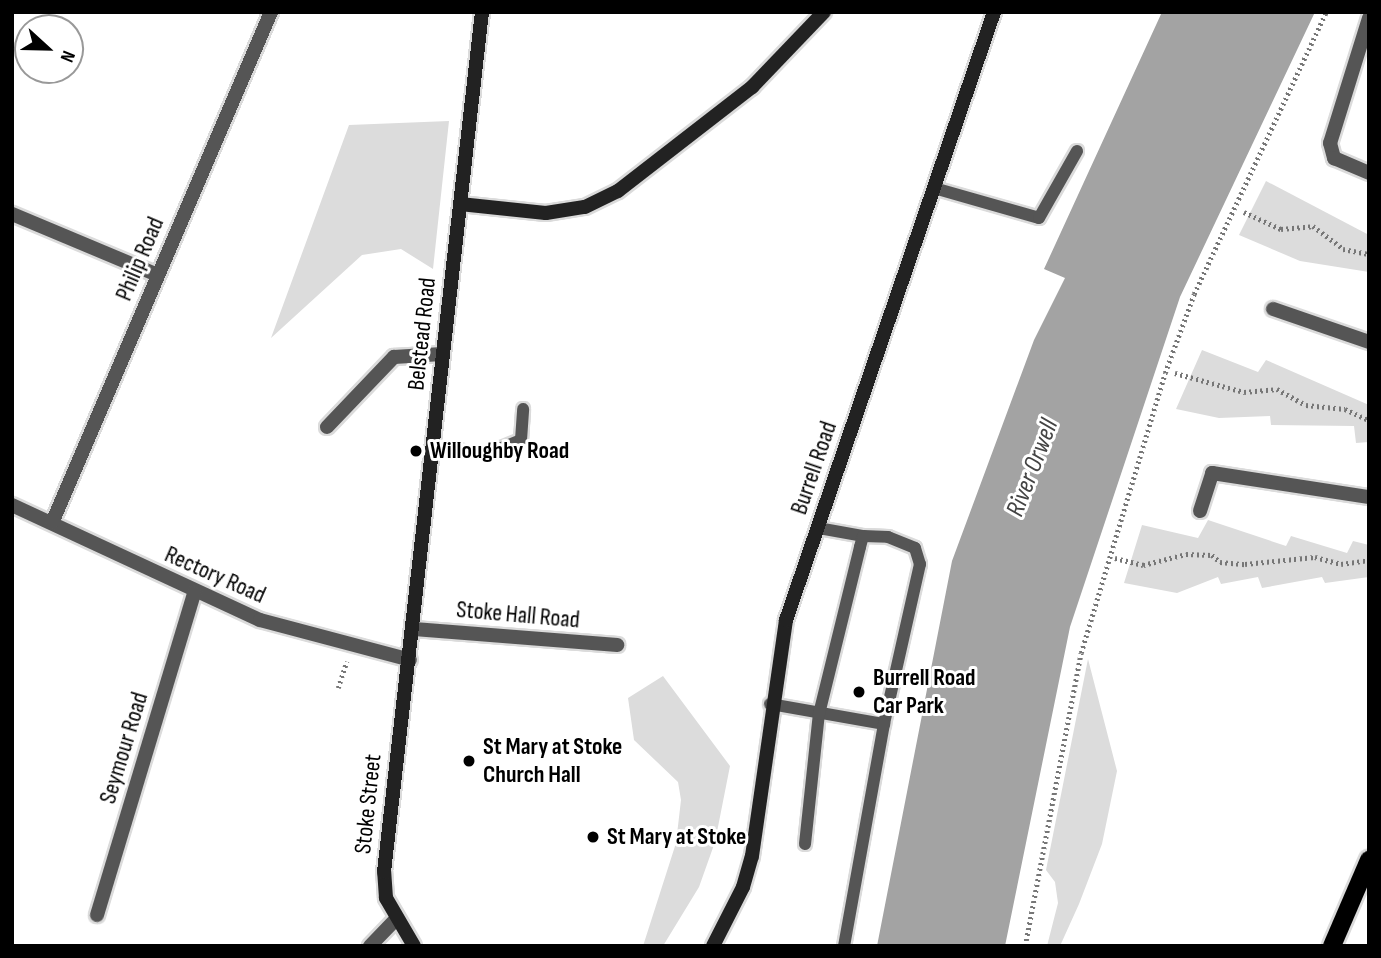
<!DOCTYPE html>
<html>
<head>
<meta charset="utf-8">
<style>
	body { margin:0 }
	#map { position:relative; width:1381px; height:958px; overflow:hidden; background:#fff; font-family:"Sofia Sans Condensed",sans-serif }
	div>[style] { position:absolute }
	.green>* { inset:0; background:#dcdcdc }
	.water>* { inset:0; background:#a3a3a3 }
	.path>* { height:4.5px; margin-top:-2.25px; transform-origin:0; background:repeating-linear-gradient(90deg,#777 0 2px,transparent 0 5.5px) }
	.roads { filter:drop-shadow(2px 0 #dbdbdb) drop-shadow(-2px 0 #dbdbdb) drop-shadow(0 2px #dbdbdb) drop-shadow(0 -2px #dbdbdb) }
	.lane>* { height:12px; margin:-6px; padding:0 6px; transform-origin:6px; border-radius:6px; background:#555 }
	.street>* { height:14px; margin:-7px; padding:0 7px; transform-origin:7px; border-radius:7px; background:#555 }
	.secondary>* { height:14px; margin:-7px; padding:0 7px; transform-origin:7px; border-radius:7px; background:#222 }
	.primary>* { height:18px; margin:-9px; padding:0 9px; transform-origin:9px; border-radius:9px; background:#000 }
	.dots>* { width:19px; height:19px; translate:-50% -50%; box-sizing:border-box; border:4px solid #fff; border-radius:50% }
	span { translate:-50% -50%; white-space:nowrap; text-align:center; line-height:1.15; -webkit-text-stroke:6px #fff; paint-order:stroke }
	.street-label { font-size:24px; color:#000 }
	.poi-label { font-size:24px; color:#000; font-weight:700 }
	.left { translate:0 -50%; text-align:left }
	.water-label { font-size:26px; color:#444; font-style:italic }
	.frame { position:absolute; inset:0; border:14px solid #000; pointer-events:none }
	.north { position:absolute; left:14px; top:14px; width:70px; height:70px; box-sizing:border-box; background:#fff; border:2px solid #999; border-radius:50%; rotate:112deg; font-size:19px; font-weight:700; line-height:28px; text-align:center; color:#000 }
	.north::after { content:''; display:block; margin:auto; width:24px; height:32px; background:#000; clip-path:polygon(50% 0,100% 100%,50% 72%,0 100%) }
</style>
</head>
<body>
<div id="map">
	<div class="green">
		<div style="clip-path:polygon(449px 121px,433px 269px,401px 249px,362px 255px,271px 338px,349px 125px)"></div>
		<div style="clip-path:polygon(1266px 181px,1369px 235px,1369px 272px,1300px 261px,1239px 235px)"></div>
		<div style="clip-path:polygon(1202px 350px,1258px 372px,1266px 360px,1369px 405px,1369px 442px,1356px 443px,1354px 426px,1271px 425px,1270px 416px,1219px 418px,1176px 409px)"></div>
		<div style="clip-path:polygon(1208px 520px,1286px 546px,1291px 536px,1347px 553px,1353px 541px,1369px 545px,1369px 577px,1325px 583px,1322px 577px,1262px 588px,1258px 577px,1221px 584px,1218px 577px,1177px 593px,1124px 583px,1142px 525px,1198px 538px)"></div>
		<div style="clip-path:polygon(1088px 659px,1117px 771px,1102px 844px,1079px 904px,1060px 946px,1047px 946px,1058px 903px,1055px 882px,1046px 870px)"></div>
		<div style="clip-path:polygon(663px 676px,730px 766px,715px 842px,699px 887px,663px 946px,643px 946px,676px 843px,681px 800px,678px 782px,634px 740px,628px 698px)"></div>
	</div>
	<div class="water">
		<div style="clip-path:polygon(1162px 12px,1315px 12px,1180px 297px,1070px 627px,1005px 946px,877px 946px,952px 561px,1034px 340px,1065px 278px,1044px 269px)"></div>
	</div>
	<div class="path">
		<div style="left:1244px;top:212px;width:41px;rotate:24.7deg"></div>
		<div style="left:1281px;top:229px;width:32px;rotate:-5deg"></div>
		<div style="left:1313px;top:226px;width:38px;rotate:37deg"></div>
		<div style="left:1343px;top:249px;width:26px;rotate:11deg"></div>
		<div style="left:1175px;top:373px;width:72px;rotate:15.4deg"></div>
		<div style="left:1244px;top:392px;width:33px;rotate:-5deg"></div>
		<div style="left:1277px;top:389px;width:33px;rotate:29deg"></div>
		<div style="left:1306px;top:405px;width:39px;rotate:6deg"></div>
		<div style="left:1345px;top:409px;width:26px;rotate:25deg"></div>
		<div style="left:1115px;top:558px;width:29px;rotate:14deg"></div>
		<div style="left:1143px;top:565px;width:44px;rotate:-14.3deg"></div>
		<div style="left:1186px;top:554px;width:26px;rotate:2deg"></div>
		<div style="left:1212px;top:555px;width:11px;rotate:41deg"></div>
		<div style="left:1220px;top:562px;width:25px;rotate:5deg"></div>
		<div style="left:1245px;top:564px;width:70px;rotate:-5.7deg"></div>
		<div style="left:1315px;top:557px;width:27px;rotate:15deg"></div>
		<div style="left:1341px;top:564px;width:28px;rotate:-8deg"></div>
		<div style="left:338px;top:688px;width:28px;rotate:-72deg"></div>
		<div style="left:1025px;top:946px;width:298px;rotate:-79.2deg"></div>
		<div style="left:1081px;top:653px;width:292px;rotate:-73.3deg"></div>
		<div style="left:1165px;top:373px;width:84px;rotate:-69.8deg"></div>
		<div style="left:1194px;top:294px;width:311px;rotate:-64.9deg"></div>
	</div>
	<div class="roads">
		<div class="lane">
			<div style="left:934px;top:188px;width:109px;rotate:15.9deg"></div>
			<div style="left:1039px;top:218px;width:77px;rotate:-60.4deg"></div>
			<div style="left:432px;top:447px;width:28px;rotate:6deg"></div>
			<div style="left:494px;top:451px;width:29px;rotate:-22deg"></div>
			<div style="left:521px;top:440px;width:31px;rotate:-86deg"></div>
			<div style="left:818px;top:528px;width:46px;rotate:10.1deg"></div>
			<div style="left:770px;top:704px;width:116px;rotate:10deg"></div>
			<div style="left:805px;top:844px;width:131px;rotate:-83.9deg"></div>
			<div style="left:819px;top:714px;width:172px;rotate:-76.2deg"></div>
			<div style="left:860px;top:547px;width:11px;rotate:-75deg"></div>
			<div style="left:863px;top:536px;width:25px;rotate:2deg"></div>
			<div style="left:888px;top:537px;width:29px;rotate:22deg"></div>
			<div style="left:915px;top:548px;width:17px;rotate:73deg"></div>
			<div style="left:920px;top:564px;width:164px;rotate:102.7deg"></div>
			<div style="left:884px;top:724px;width:226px;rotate:100.2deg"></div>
		</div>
		<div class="street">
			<div style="left:1369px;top:18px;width:131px;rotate:107.3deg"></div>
			<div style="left:1330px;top:143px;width:16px;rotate:75deg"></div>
			<div style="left:1334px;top:158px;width:38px;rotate:23deg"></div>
			<div style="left:12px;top:214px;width:158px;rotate:22.7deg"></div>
			<div style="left:1273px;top:309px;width:102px;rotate:19deg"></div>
			<div style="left:327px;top:427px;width:97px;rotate:-46.3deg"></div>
			<div style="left:394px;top:357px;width:48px;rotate:-3.6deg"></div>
			<div style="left:12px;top:505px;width:273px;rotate:24.9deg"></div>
			<div style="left:260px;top:620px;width:155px;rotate:14.9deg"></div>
			<div style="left:1200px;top:511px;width:40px;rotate:-72deg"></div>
			<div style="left:1212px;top:473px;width:159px;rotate:8.7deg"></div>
			<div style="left:52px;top:523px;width:556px;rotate:-66.8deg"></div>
			<div style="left:414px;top:629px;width:204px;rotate:4.5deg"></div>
			<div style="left:97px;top:915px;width:336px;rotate:-73.2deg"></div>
			<div style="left:370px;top:946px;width:37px;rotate:-46deg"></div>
		</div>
		<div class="secondary">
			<div style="left:460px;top:204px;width:86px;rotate:6deg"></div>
			<div style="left:546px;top:213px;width:39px;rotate:-9deg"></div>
			<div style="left:585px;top:207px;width:37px;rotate:-26deg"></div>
			<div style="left:618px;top:191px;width:170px;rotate:-37.8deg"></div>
			<div style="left:752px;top:87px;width:104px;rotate:-46.2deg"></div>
			<div style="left:414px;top:946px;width:56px;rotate:-120.3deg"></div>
			<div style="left:386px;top:898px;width:26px;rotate:-94deg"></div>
			<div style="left:384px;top:872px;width:866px;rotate:-83.5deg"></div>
			<div style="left:713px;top:946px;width:66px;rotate:-63deg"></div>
			<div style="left:743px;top:887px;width:32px;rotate:-74deg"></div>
			<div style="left:752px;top:856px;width:238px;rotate:-81.8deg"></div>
			<div style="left:786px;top:620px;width:643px;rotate:-71.11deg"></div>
		</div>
		<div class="primary">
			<div style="left:1332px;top:946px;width:94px;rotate:-66.7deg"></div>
		</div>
	</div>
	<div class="dots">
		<div style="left:416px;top:451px;background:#000"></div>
		<div style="left:859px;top:692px;background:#000"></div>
		<div style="left:469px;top:761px;background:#000"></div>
		<div style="left:593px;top:837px;background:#000"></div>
	</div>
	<div class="street-label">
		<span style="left:140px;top:259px;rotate:-67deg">Philip Road</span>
		<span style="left:422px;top:334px;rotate:-84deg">Belstead Road</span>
		<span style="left:814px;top:468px;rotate:-71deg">Burrell Road</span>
		<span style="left:215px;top:575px;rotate:24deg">Rectory Road</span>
		<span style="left:518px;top:615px;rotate:5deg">Stoke Hall Road</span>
		<span style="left:124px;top:748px;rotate:-73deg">Seymour Road</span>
		<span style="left:368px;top:804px;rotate:-84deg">Stoke Street</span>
	</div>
	<div class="poi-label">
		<span class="left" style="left:430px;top:451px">Willoughby Road</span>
		<span class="left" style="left:873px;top:692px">Burrell Road<br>Car Park</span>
		<span class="left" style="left:483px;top:761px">St Mary at Stoke<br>Church Hall</span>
		<span class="left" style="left:607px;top:837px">St Mary at Stoke</span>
	</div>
	<div class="water-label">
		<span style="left:1033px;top:468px;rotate:-69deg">River Orwell</span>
	</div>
	<div class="frame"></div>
	<div class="north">N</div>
</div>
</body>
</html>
